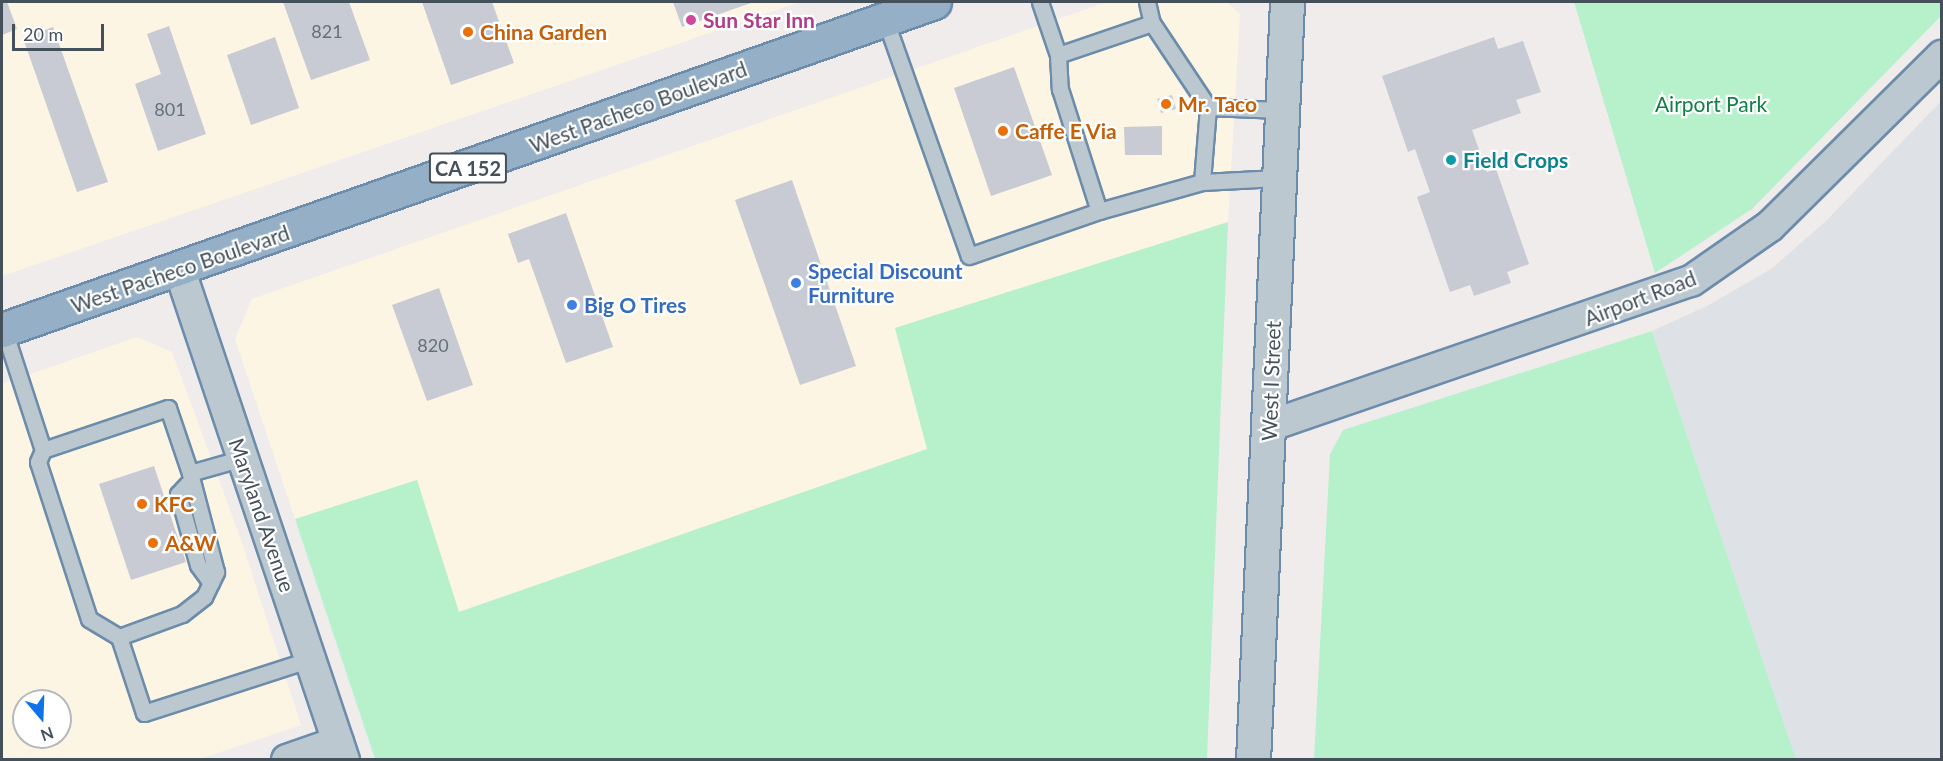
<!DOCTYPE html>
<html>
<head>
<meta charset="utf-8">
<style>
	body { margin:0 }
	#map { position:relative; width:1943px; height:761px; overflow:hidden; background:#f0ecec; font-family:Lato,sans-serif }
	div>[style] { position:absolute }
	.commercial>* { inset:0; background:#fdf5e3 }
	.airport>* { inset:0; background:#dee1e5 }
	.green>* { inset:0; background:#b7f1cc }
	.building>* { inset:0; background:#c8cbd3 }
	.roads { filter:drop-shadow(2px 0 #6c8cab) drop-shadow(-2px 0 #6c8cab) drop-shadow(0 2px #6c8cab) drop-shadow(0 -2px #6c8cab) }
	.service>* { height:15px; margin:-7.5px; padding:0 7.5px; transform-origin:7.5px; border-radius:7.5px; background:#bcc8d0 }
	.minor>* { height:30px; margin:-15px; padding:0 15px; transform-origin:15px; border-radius:15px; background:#bcc8d0 }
	.tertiary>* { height:33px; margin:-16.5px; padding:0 16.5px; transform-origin:16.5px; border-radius:16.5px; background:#bcc8d0 }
	.trunk>* { height:33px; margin:-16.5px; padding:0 16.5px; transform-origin:16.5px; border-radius:16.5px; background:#95afc6 }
	.dots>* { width:16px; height:16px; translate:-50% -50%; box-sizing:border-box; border:3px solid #fff; border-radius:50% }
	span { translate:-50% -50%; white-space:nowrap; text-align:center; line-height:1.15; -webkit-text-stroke:4.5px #fff; paint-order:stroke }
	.number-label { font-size:18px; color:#657079 }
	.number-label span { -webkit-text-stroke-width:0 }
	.shield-label span { padding:2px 4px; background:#fff; border:2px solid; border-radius:4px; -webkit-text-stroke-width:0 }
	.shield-label { font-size:20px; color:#44515b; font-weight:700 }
	.hotel-label { font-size:21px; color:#b23c85; font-weight:700 }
	.left { translate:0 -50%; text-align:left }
	.food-label { font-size:21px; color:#c56008; font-weight:700 }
	.park-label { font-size:21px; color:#118046 }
	.street-label { font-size:21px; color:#44515b }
	.culture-label { font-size:21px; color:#0d838f; font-weight:700 }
	.shop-label { font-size:21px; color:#366cbe; font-weight:700 }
	.frame { position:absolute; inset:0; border:3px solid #44515b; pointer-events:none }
	.north { position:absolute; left:12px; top:689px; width:60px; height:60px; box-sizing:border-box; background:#fff; border:2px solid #b4b9bd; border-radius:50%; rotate:161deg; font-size:16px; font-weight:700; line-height:24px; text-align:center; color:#44515b }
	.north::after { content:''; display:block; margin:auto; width:21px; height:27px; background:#0d73e8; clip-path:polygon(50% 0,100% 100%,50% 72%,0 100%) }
	.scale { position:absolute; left:12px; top:24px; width:92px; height:27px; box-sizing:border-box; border:3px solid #44515b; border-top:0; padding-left:8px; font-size:18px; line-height:21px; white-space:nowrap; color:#44515b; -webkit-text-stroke:4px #fff; paint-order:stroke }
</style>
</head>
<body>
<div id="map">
	<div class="commercial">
		<div style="clip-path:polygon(2px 2px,800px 2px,2px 276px)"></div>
		<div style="clip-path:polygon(1107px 2px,1227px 2px,1240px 14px,1228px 222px,895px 328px,927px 449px,458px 612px,417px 480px,295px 519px,235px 339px,252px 299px)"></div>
		<div style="clip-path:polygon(evenodd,137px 337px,172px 352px,240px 537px,301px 725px,200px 759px,2px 759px,2px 384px,137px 337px,24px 701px,60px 701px,60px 737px,24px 737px,24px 701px)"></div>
	</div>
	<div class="airport">
		<div style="clip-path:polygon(1941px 101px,1941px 759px,1796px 759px,1652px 331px,1709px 305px,1771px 269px,1826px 221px)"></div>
	</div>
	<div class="green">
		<div style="clip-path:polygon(1574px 2px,1941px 2px,1942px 15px,1752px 209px,1655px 273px)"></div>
		<div style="clip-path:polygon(1228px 222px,1207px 759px,375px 759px,295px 519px,417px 480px,459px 612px,927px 449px,895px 328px)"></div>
		<div style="clip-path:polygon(1652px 331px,1796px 759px,1314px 759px,1330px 454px,1343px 430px)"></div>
	</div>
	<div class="building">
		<div style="clip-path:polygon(2px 2px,7px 2px,17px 29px,2px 35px)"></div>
		<div style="clip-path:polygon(283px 2px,349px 2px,370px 60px,311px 80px)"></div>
		<div style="clip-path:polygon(422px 2px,492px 2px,514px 63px,451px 85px)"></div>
		<div style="clip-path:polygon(673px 2px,754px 2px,682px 27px)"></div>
		<div style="clip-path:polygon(169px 26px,206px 134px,158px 151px,135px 84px,161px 74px,147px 34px)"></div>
		<div style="clip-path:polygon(53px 27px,108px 182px,77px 192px,23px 38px)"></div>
		<div style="clip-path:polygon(275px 37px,299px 108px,251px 125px,227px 55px)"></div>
		<div style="clip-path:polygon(1494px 37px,1498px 49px,1523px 41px,1541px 92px,1516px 100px,1521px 113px,1472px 130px,1487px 172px,1496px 169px,1529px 264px,1507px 272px,1511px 283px,1474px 296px,1470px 285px,1450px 292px,1417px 197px,1430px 192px,1415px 149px,1408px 152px,1382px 76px)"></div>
		<div style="clip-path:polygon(1014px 67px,1052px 175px,991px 196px,954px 88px)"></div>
		<div style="clip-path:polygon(1172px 95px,1176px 109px,1161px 113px,1157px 99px)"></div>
		<div style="clip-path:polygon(1162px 126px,1162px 155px,1125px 155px,1124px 127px)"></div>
		<div style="clip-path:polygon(792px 180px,856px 366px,800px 385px,735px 200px)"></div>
		<div style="clip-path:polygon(566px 213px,613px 347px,566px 363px,529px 259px,518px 263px,508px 234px)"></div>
		<div style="clip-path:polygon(439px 288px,473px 385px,427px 401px,392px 305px)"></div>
		<div style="clip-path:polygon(154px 466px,186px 562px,131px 580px,99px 484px)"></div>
	</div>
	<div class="roads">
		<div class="service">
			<div style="left:1040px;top:2px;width:56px;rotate:71.2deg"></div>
			<div style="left:1058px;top:55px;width:34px;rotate:87deg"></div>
			<div style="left:1060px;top:89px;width:128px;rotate:72.3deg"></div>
			<div style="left:1099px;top:211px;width:107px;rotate:-15.7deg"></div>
			<div style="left:1202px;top:182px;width:76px;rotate:-3deg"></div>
			<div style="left:1147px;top:2px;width:22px;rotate:77deg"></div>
			<div style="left:1152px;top:23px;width:101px;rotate:56.3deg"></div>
			<div style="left:1208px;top:107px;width:72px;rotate:2.4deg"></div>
			<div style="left:885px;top:19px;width:251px;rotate:70.5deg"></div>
			<div style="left:969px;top:256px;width:138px;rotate:-19.1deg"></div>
			<div style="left:1058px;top:55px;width:99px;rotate:-18.8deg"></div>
			<div style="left:1202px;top:182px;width:75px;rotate:-85.4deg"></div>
			<div style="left:4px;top:330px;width:126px;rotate:72deg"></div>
			<div style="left:43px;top:450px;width:13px;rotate:113deg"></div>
			<div style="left:38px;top:462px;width:165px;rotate:72deg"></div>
			<div style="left:89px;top:619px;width:35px;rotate:31deg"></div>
			<div style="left:119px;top:637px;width:80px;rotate:71.8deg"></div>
			<div style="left:144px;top:713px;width:176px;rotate:-17.9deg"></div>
			<div style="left:43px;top:450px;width:132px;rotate:-18.6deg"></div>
			<div style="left:168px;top:408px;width:69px;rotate:71.3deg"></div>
			<div style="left:190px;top:473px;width:55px;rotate:-15.8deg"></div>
			<div style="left:191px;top:480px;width:19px;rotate:133deg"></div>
			<div style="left:178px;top:494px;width:74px;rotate:74.3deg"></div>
			<div style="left:198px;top:565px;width:22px;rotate:54deg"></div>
			<div style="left:119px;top:637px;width:67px;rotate:-20.1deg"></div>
			<div style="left:182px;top:614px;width:28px;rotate:-38deg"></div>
			<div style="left:204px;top:597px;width:28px;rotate:-64deg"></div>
			<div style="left:216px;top:572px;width:102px;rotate:-104.7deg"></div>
		</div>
		<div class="minor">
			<div style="left:180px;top:271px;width:516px;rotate:71.46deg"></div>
			<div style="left:1269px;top:426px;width:446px;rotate:-19deg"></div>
			<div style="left:1691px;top:281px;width:96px;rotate:-34.8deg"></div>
			<div style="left:1770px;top:226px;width:242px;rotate:-44.7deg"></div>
			<div style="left:287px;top:760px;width:54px;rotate:-19.4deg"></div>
		</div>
		<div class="tertiary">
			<div style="left:1253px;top:760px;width:759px;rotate:-87.43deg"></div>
		</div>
		<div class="trunk">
			<div style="left:2px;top:330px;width:988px;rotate:-19.39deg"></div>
		</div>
	</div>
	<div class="dots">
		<div style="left:691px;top:20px;background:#d1479c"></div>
		<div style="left:468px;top:32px;background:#e8710a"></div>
		<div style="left:1166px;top:104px;background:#e8710a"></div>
		<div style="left:1003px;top:131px;background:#e8710a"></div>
		<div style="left:1451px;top:160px;background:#0f9aa8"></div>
		<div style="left:796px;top:283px;background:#3f7fe0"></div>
		<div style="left:572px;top:305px;background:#3f7fe0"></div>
		<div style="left:142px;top:504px;background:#e8710a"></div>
		<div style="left:153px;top:543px;background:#e8710a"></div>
	</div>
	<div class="number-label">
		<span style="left:327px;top:31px">821</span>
		<span style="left:170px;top:109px">801</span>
		<span style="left:433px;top:345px">820</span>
	</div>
	<div class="shield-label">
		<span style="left:468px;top:168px">CA 152</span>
	</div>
	<div class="hotel-label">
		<span class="left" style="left:703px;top:20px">Sun Star Inn</span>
	</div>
	<div class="food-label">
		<span class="left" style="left:480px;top:32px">China Garden</span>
		<span class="left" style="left:1178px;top:104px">Mr. Taco</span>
		<span class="left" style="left:1015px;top:131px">Caffe E Via</span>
		<span class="left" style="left:154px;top:504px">KFC</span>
		<span class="left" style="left:165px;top:543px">A&amp;W</span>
	</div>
	<div class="park-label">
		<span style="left:1711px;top:104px">Airport Park</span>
	</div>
	<div class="street-label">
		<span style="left:638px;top:107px;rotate:-20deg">West Pacheco Boulevard</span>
		<span style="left:180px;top:269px;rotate:-19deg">West Pacheco Boulevard</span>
		<span style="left:1640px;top:298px;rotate:-21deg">Airport Road</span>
		<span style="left:1271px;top:381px;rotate:-88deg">West I Street</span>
		<span style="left:262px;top:515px;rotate:71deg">Maryland Avenue</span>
	</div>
	<div class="culture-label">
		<span class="left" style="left:1463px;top:160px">Field Crops</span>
	</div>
	<div class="shop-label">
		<span class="left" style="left:808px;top:283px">Special Discount<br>Furniture</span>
		<span class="left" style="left:584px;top:305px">Big O Tires</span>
	</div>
	<div class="frame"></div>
	<div class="north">N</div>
	<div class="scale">20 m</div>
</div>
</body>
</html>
